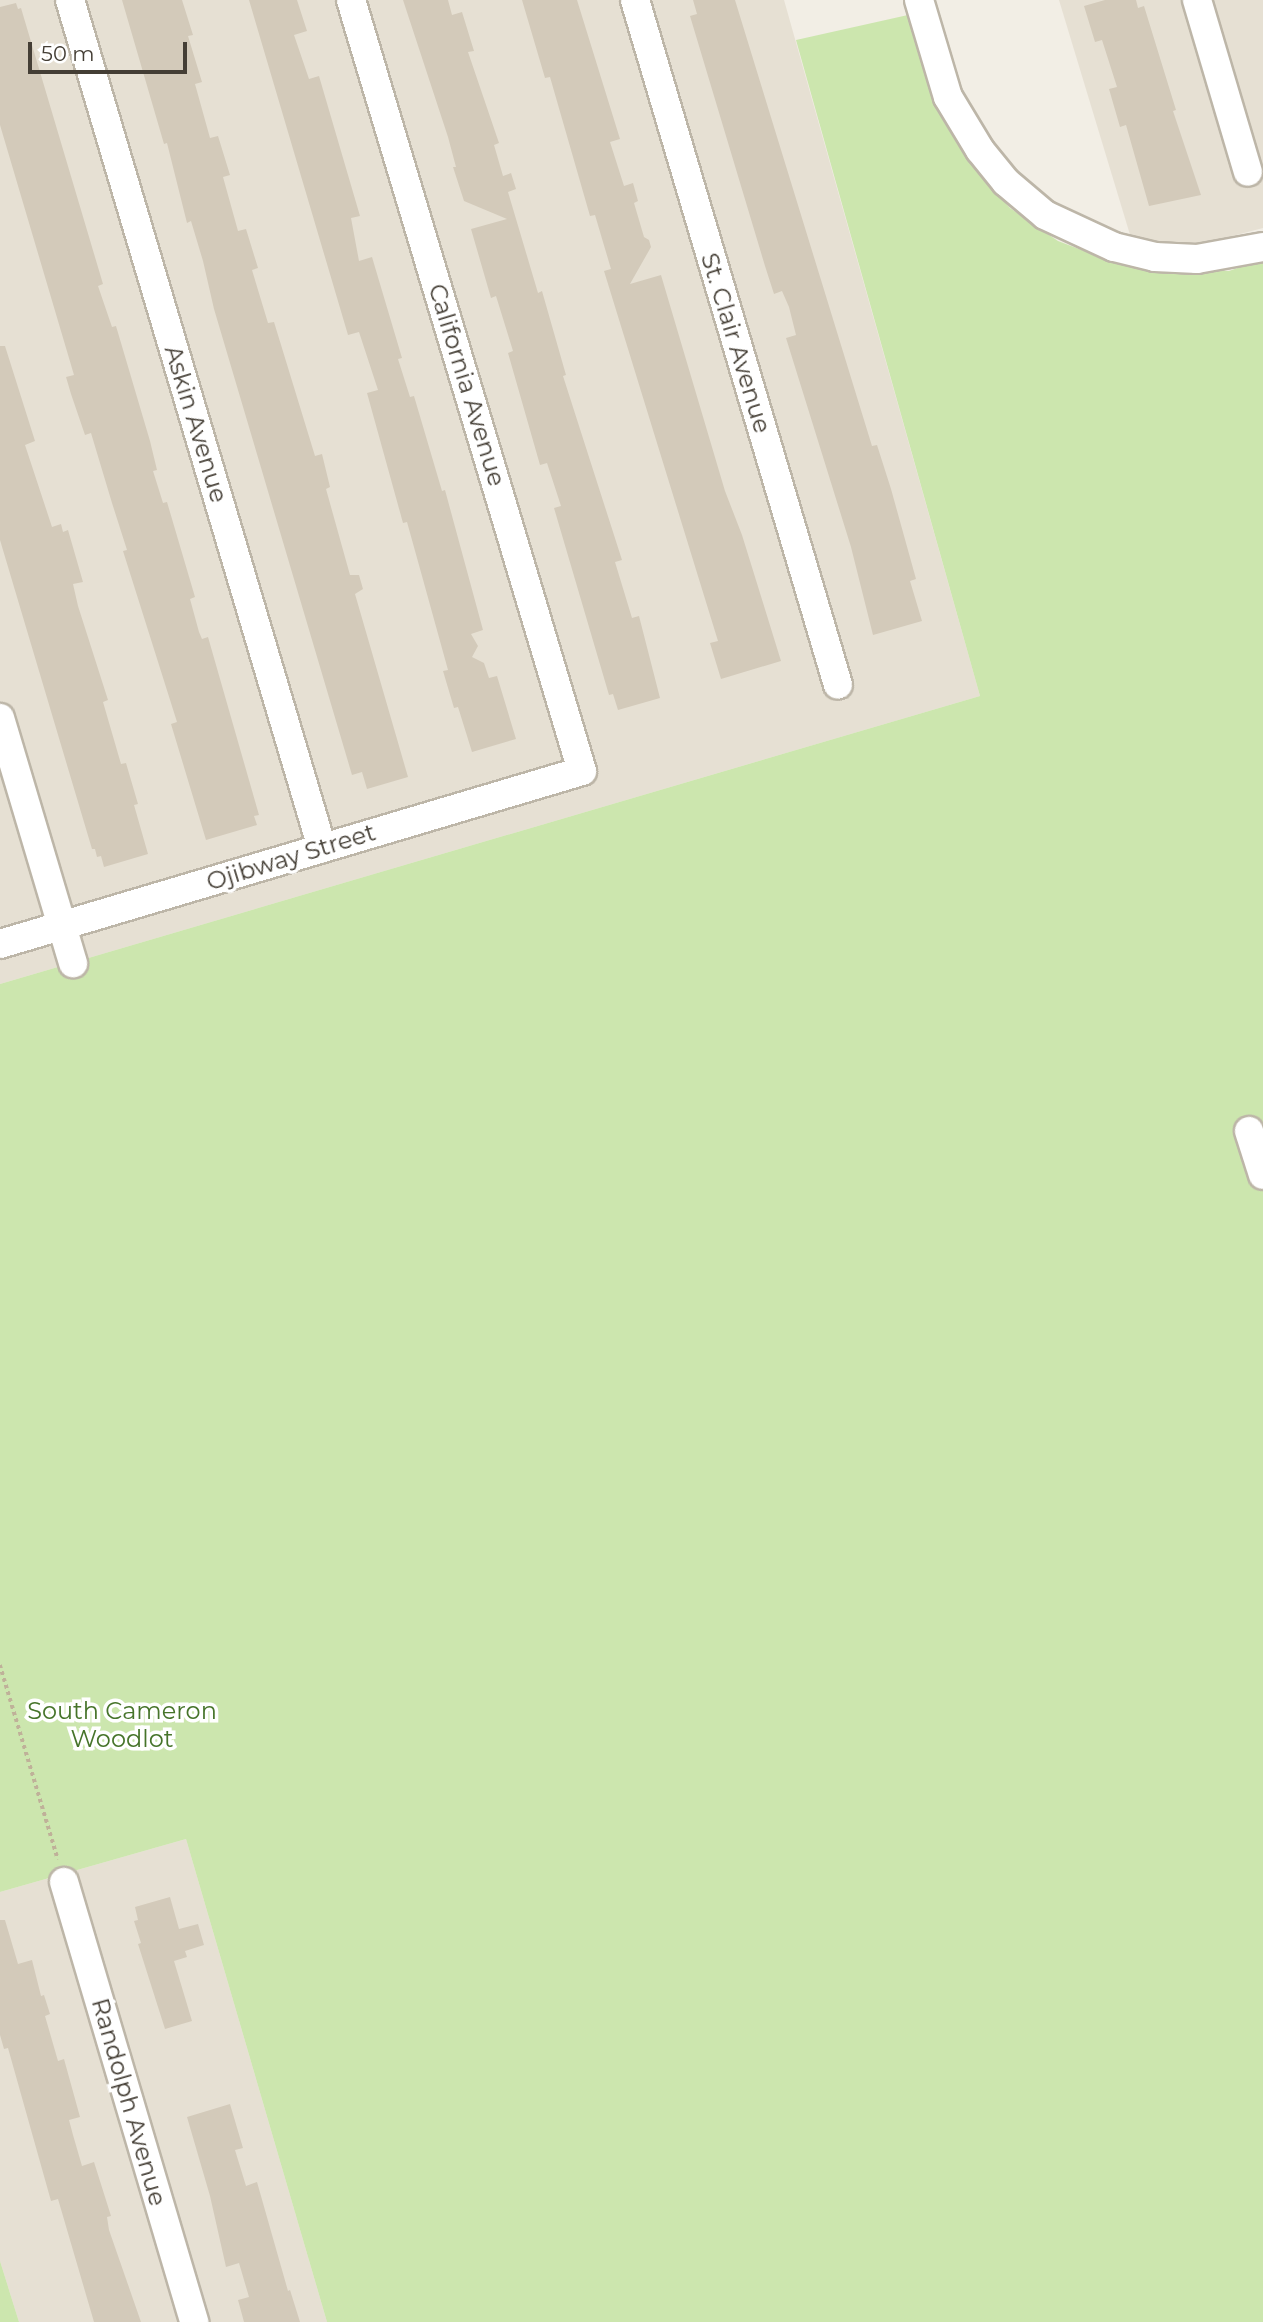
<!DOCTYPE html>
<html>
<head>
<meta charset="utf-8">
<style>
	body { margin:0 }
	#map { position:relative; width:1263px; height:2322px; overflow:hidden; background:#f2eee5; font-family:Montserrat,sans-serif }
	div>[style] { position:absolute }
	.residential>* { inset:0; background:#e6e0d3 }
	.green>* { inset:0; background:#cce6ae }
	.building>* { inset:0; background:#d3caba }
	.path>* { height:3.5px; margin-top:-1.75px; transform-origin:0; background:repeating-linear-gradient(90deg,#bfb199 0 3.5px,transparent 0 7px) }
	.roads { filter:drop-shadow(2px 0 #bdb6a8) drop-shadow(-2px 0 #bdb6a8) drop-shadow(0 2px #bdb6a8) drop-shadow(0 -2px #bdb6a8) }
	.minor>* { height:28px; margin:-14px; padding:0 14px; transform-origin:14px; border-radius:14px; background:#fff }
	span { translate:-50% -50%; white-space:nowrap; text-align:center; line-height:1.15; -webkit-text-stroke:7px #fff; paint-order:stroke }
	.street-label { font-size:24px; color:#443e35 }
	.park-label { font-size:24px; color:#46742a }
	.scale { position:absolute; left:28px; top:42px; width:159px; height:32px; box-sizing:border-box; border:4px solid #443e35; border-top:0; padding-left:9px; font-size:21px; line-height:24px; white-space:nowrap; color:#443e35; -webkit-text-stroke:5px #fff; paint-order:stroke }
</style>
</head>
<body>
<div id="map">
	<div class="residential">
		<div style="clip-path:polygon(0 0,784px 0,980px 696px,0 984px)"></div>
		<div style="clip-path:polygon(1059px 0,1263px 0,1263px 228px,1194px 246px,1131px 238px)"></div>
		<div style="clip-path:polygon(186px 1839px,327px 2322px,19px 2322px,0 2261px,0 1892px)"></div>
	</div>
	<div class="green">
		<div style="clip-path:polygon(908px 15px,940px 111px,969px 162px,1010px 208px,1058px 241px,1116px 263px,1229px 271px,1263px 259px,1263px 2322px,327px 2322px,186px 1839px,0 1892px,0 984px,980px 696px,796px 40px)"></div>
		<div style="clip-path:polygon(0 2261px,19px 2322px,0 2322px)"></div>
	</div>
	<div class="building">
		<div style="clip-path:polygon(122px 0,182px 0,193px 35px,188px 36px,202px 82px,195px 84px,210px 138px,218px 136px,230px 175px,223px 177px,238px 231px,246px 229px,258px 268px,252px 270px,268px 323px,274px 322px,315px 456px,322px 454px,330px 487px,326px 489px,350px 575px,359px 575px,363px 589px,355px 594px,408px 777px,367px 789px,362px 772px,352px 775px,214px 309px,203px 261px,191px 221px,187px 223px,167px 143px,164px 144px)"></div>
		<div style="clip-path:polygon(249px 0,297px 0,307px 31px,294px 35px,309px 79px,319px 76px,360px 216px,351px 218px,359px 261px,372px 257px,402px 358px,398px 359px,410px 397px,414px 396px,442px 491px,445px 490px,483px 630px,471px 634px,478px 646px,472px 657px,484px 663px,489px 678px,497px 676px,516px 739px,472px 752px,458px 707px,454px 708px,443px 671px,448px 670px,422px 576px,407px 522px,403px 523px,367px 393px,378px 390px,359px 332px,348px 335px)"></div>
		<div style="clip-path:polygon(403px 0,448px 0,452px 15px,462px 12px,474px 51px,468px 52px,499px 143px,494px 145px,503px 176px,511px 173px,516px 189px,508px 192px,538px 293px,542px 291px,566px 375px,563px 376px,622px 560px,615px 562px,632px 618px,639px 616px,660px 698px,618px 710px,613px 694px,609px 695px,554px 508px,561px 506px,547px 463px,540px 465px,508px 353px,513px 351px,496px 296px,491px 298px,471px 229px,507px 219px,464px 201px,453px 167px,456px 167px,448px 137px)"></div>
		<div style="clip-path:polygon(522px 0,577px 0,620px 139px,610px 142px,624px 186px,633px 183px,638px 201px,634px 203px,644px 237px,649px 240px,651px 247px,630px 284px,661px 275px,725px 491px,742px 535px,781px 661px,721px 679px,710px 643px,718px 641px,604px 271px,611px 269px,595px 215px,590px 216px,550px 77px,545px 78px)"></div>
		<div style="clip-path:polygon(693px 0,735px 0,872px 446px,877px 445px,891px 489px,916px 579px,910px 581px,922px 621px,873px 635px,851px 547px,786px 338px,796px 335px,789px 307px,782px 291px,774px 294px,765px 266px,690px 16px,697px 14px)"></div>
		<div style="clip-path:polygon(1105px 0,1136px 0,1138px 8px,1144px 6px,1176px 110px,1173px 111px,1201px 195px,1149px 206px,1126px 125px,1120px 127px,1109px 89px,1117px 87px,1102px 40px,1095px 42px,1084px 6px)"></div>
		<div style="clip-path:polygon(16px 3px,18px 9px,21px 8px,103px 284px,98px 286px,112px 327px,116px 326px,150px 441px,157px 470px,153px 471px,163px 503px,167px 502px,195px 597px,190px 599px,199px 632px,202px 639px,208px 637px,259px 815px,254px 816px,257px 825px,206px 840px,171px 724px,177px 722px,123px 551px,127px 550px,112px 503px,91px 433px,85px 435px,71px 394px,66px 377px,74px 375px,0 125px,0 7px)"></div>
		<div style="clip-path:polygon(0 346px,5px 346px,35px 441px,25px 445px,52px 527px,61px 524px,63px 532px,68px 530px,83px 582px,73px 584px,78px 606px,108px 700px,103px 702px,121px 764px,126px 763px,138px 804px,134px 805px,148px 854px,104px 867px,101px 856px,97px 857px,95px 849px,92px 849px,0 540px)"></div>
		<div style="clip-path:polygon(170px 1897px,179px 1929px,198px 1924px,204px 1945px,185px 1951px,187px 1957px,174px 1961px,192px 2021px,165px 2029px,138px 1944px,141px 1943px,134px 1921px,138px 1920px,135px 1907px)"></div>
		<div style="clip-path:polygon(0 1920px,5px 1920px,18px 1964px,32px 1960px,41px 1996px,44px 1995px,50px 2014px,45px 2016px,58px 2061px,64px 2059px,80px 2117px,69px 2120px,73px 2135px,82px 2166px,94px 2162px,111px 2216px,107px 2217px,109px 2230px,141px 2322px,94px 2322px,58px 2199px,51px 2201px,8px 2048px,4px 2049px,0 2035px)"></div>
		<div style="clip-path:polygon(230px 2104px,243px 2148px,235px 2150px,246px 2186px,257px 2182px,288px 2291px,290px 2290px,300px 2322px,244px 2322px,238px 2300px,249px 2297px,239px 2263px,226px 2267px,210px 2196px,187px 2117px)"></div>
	</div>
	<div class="path">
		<div style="left:0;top:1665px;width:203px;rotate:73.4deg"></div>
	</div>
	<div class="roads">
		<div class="minor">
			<div style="left:70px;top:0;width:885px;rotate:73.45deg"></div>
			<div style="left:635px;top:0;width:714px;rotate:73.49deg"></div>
			<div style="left:919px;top:0;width:101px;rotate:73.4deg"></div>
			<div style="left:948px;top:97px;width:62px;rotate:58.9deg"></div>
			<div style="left:980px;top:150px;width:41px;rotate:50.9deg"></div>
			<div style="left:1006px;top:182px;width:51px;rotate:40.2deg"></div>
			<div style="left:1045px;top:215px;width:76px;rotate:24.9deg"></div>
			<div style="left:1114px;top:247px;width:42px;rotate:13.7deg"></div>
			<div style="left:1155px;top:257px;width:42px;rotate:2.7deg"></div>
			<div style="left:1197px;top:259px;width:67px;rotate:-10.3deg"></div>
			<div style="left:1197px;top:0;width:179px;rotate:73.5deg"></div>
			<div style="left:0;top:718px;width:256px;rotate:73.4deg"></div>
			<div style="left:0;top:944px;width:607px;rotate:-16.55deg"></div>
			<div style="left:582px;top:771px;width:805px;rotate:-106.68deg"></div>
			<div style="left:1249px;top:1131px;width:46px;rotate:72.3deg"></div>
			<div style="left:64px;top:1882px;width:459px;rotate:73.5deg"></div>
		</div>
	</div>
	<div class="street-label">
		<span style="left:736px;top:343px;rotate:73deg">St. Clair Avenue</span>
		<span style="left:467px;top:385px;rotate:73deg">California Avenue</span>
		<span style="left:196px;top:424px;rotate:73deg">Askin Avenue</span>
		<span style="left:291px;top:857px;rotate:-17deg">Ojibway Street</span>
		<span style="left:129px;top:2102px;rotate:74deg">Randolph Avenue</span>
	</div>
	<div class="park-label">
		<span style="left:122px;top:1725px">South Cameron<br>Woodlot</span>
	</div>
	<div class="scale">50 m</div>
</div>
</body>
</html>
